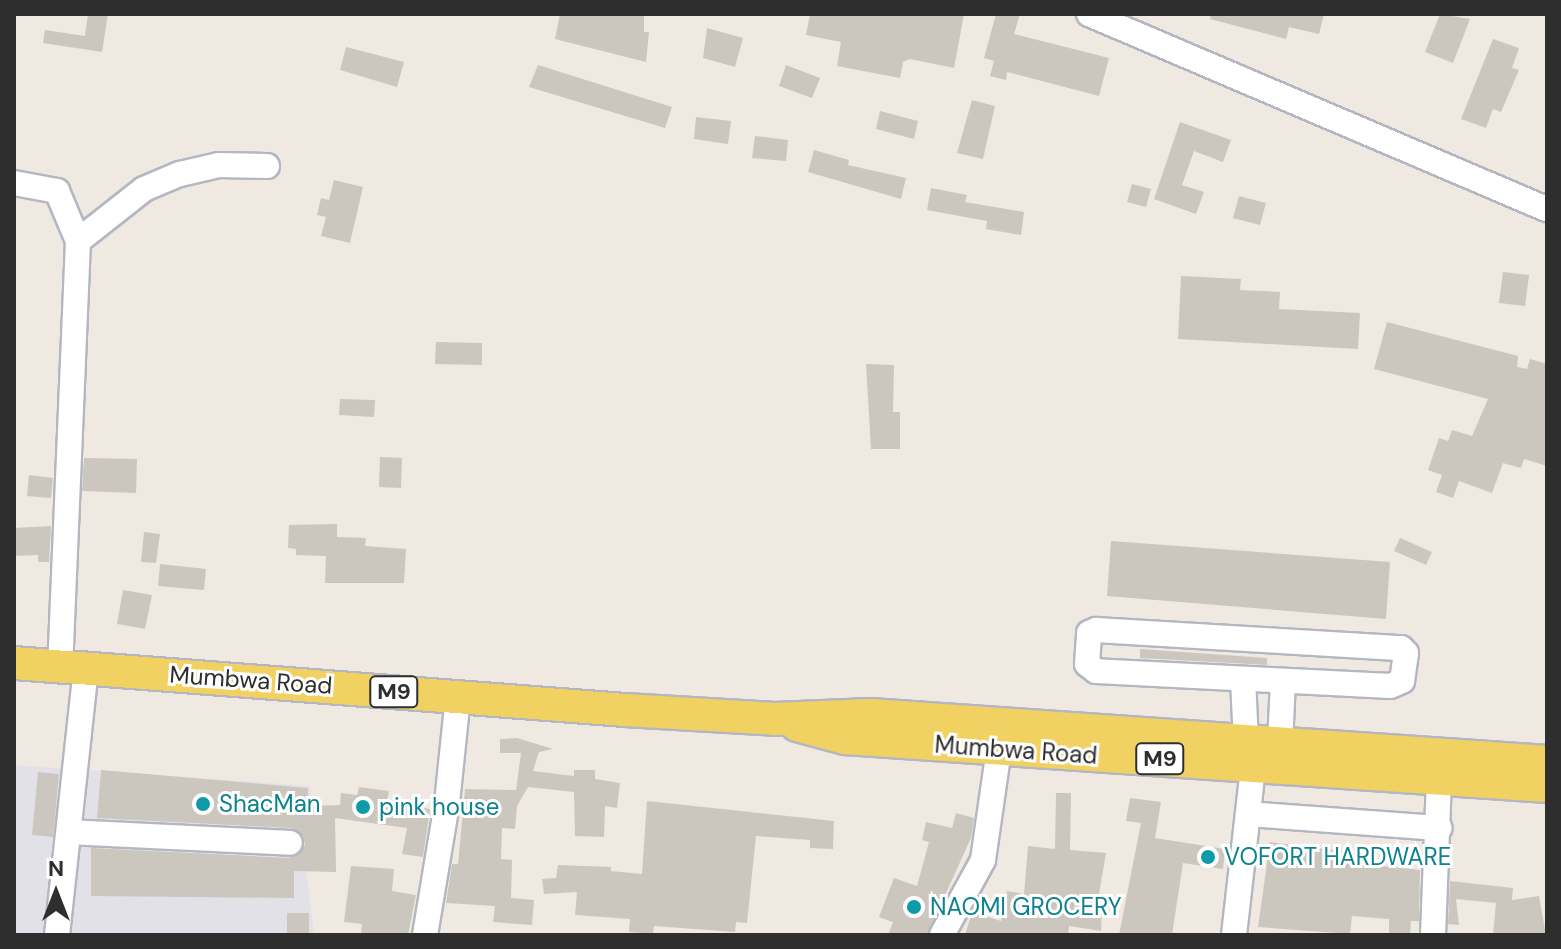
<!DOCTYPE html>
<html>
<head>
<meta charset="utf-8">
<style>
	body { margin:0 }
	#map { position:relative; width:1561px; height:949px; overflow:hidden; background:#efe9e1; font-family:"DM Sans",sans-serif }
	div>[style] { position:absolute }
	.industrial>* { inset:0; background:#e3e1e8 }
	.building>* { inset:0; background:#cbc7bf }
	.roads { filter:drop-shadow(2px 0 #b4b7c1) drop-shadow(-2px 0 #b4b7c1) drop-shadow(0 2px #b4b7c1) drop-shadow(0 -2px #b4b7c1) }
	.minor>* { height:24px; margin:-12px; padding:0 12px; transform-origin:12px; border-radius:12px; background:#fff }
	.major>* { height:32px; margin:-16px; padding:0 16px; transform-origin:16px; border-radius:16px; background:#f2d163 }
	.dots>* { width:22px; height:22px; translate:-50% -50%; box-sizing:border-box; border:4px solid #fff; border-radius:50% }
	span { translate:-50% -50%; white-space:nowrap; text-align:center; line-height:1.15; -webkit-text-stroke:6px #fff; paint-order:stroke }
	.shield-label span { padding:2px 6px; background:#fff; border:2px solid; border-radius:6px; -webkit-text-stroke-width:0 }
	.shield-label { font-size:22px; color:#2e2e2e; font-weight:700 }
	.street-label { font-size:24px; color:#2e2e2e }
	.culture-label { font-size:24px; color:#0d838f }
	.left { translate:0 -50%; text-align:left }
	.frame { position:absolute; inset:0; border:16px solid #2e2e2e; pointer-events:none }
	.north { position:absolute; left:16px; top:853px; width:80px; height:80px; -webkit-text-stroke:6px #fff; paint-order:stroke; rotate:0deg; font-size:22px; font-weight:700; line-height:32px; text-align:center; color:#2e2e2e }
	.north::after { content:''; display:block; margin:auto; width:28px; height:36px; background:#2e2e2e; clip-path:polygon(50% 0,100% 100%,50% 72%,0 100%) }
</style>
</head>
<body>
<div id="map">
	<div class="industrial">
		<div style="clip-path:polygon(14px 765px,311px 786px,304px 849px,314px 935px,14px 935px)"></div>
	</div>
	<div class="building">
		<div style="clip-path:polygon(88px 14px,108px 14px,102px 52px,43px 43px,45px 30px,85px 36px)"></div>
		<div style="clip-path:polygon(560px 14px,644px 14px,644px 32px,649px 32px,646px 62px,555px 39px)"></div>
		<div style="clip-path:polygon(810px 14px,964px 14px,954px 68px,910px 59px,903px 62px,900px 78px,837px 66px,841px 42px,806px 35px)"></div>
		<div style="clip-path:polygon(996px 14px,1020px 14px,1014px 34px,1109px 58px,1099px 96px,1007px 72px,1006px 80px,990px 76px,994px 61px,984px 58px)"></div>
		<div style="clip-path:polygon(1211px 14px,1324px 14px,1319px 34px,1289px 27px,1286px 39px,1210px 19px)"></div>
		<div style="clip-path:polygon(1440px 14px,1470px 19px,1453px 63px,1425px 52px)"></div>
		<div style="clip-path:polygon(707px 28px,743px 38px,735px 67px,703px 58px)"></div>
		<div style="clip-path:polygon(1493px 39px,1519px 48px,1512px 68px,1519px 70px,1501px 112px,1493px 109px,1486px 128px,1461px 119px)"></div>
		<div style="clip-path:polygon(346px 47px,404px 62px,397px 87px,340px 70px)"></div>
		<div style="clip-path:polygon(538px 65px,672px 107px,665px 128px,529px 87px)"></div>
		<div style="clip-path:polygon(786px 65px,820px 78px,812px 98px,779px 86px)"></div>
		<div style="clip-path:polygon(972px 100px,995px 106px,983px 159px,957px 153px)"></div>
		<div style="clip-path:polygon(880px 111px,918px 121px,914px 139px,876px 129px)"></div>
		<div style="clip-path:polygon(696px 117px,731px 121px,728px 144px,694px 139px)"></div>
		<div style="clip-path:polygon(1180px 122px,1231px 140px,1223px 162px,1194px 151px,1182px 185px,1204px 192px,1196px 214px,1154px 199px)"></div>
		<div style="clip-path:polygon(755px 136px,788px 140px,786px 161px,752px 158px)"></div>
		<div style="clip-path:polygon(814px 150px,849px 160px,848px 165px,906px 178px,901px 199px,808px 172px)"></div>
		<div style="clip-path:polygon(334px 180px,363px 187px,350px 243px,321px 236px,326px 217px,317px 215px,321px 198px,329px 200px)"></div>
		<div style="clip-path:polygon(1132px 184px,1151px 189px,1146px 207px,1127px 202px)"></div>
		<div style="clip-path:polygon(931px 188px,967px 195px,965px 202px,1024px 212px,1021px 235px,986px 229px,987px 221px,927px 210px)"></div>
		<div style="clip-path:polygon(1239px 196px,1266px 203px,1260px 225px,1233px 218px)"></div>
		<div style="clip-path:polygon(1503px 272px,1529px 275px,1525px 306px,1499px 303px)"></div>
		<div style="clip-path:polygon(1181px 276px,1241px 279px,1240px 290px,1280px 292px,1279px 309px,1360px 313px,1358px 349px,1178px 339px)"></div>
		<div style="clip-path:polygon(1387px 322px,1518px 356px,1517px 367px,1527px 369px,1530px 359px,1547px 364px,1547px 466px,1524px 459px,1521px 468px,1503px 463px,1492px 493px,1459px 481px,1453px 498px,1436px 492px,1442px 475px,1428px 470px,1439px 438px,1448px 441px,1452px 430px,1472px 436px,1488px 399px,1374px 369px)"></div>
		<div style="clip-path:polygon(436px 342px,482px 343px,482px 365px,435px 364px)"></div>
		<div style="clip-path:polygon(866px 364px,894px 365px,893px 412px,900px 412px,900px 449px,871px 449px)"></div>
		<div style="clip-path:polygon(340px 399px,375px 400px,374px 417px,339px 415px)"></div>
		<div style="clip-path:polygon(380px 457px,402px 458px,401px 488px,379px 487px)"></div>
		<div style="clip-path:polygon(84px 458px,137px 459px,136px 493px,82px 491px)"></div>
		<div style="clip-path:polygon(29px 475px,53px 478px,51px 498px,27px 496px)"></div>
		<div style="clip-path:polygon(337px 524px,337px 537px,366px 538px,365px 546px,406px 549px,404px 583px,325px 583px,326px 556px,296px 555px,296px 549px,288px 548px,289px 525px)"></div>
		<div style="clip-path:polygon(51px 526px,49px 562px,38px 562px,38px 555px,14px 556px,14px 528px)"></div>
		<div style="clip-path:polygon(144px 532px,160px 534px,156px 563px,141px 562px)"></div>
		<div style="clip-path:polygon(1400px 538px,1432px 552px,1426px 565px,1394px 551px)"></div>
		<div style="clip-path:polygon(1111px 541px,1390px 562px,1386px 619px,1107px 596px)"></div>
		<div style="clip-path:polygon(160px 564px,206px 569px,204px 590px,158px 586px)"></div>
		<div style="clip-path:polygon(123px 590px,152px 595px,145px 629px,117px 624px)"></div>
		<div style="clip-path:polygon(1140px 649px,1267px 658px,1267px 665px,1140px 658px)"></div>
		<div style="clip-path:polygon(517px 738px,553px 749px,539px 752px,533px 771px,574px 776px,574px 770px,595px 770px,595px 779px,620px 783px,617px 808px,605px 806px,604px 837px,575px 836px,574px 792px,528px 787px,517px 806px,515px 829px,502px 828px,501px 859px,512px 860px,511px 898px,534px 900px,532px 925px,493px 922px,495px 906px,446px 903px,452px 864px,458px 864px,465px 789px,516px 790px,521px 753px,500px 753px,500px 739px)"></div>
		<div style="clip-path:polygon(101px 770px,308px 788px,307px 806px,340px 805px,341px 793px,357px 795px,359px 787px,389px 791px,387px 802px,430px 809px,423px 857px,402px 854px,407px 828px,335px 818px,336px 872px,294px 871px,294px 898px,91px 896px,91px 848px,289px 858px,305px 845px,303px 836px,291px 828px,97px 818px)"></div>
		<div style="clip-path:polygon(38px 772px,59px 774px,53px 837px,32px 835px)"></div>
		<div style="clip-path:polygon(1056px 793px,1071px 793px,1070px 850px,1106px 853px,1097px 906px,1102px 907px,1101px 931px,1069px 926px,1068px 935px,965px 935px,972px 912px,1001px 921px,1007px 891px,1024px 894px,1028px 846px,1055px 849px)"></div>
		<div style="clip-path:polygon(1130px 798px,1161px 802px,1155px 838px,1225px 849px,1223px 869px,1183px 863px,1172px 935px,1119px 935px,1141px 823px,1126px 821px)"></div>
		<div style="clip-path:polygon(647px 801px,834px 821px,833px 849px,810px 848px,810px 840px,756px 836px,747px 923px,736px 922px,735px 932px,654px 926px,653px 934px,629px 932px,630px 919px,575px 915px,577px 892px,544px 894px,542px 879px,556px 878px,558px 865px,611px 867px,611px 871px,642px 874px)"></div>
		<div style="clip-path:polygon(956px 813px,974px 818px,971px 838px,927px 935px,888px 935px,893px 922px,879px 917px,894px 878px,917px 886px,929px 842px,922px 840px,926px 822px,952px 828px)"></div>
		<div style="clip-path:polygon(1270px 842px,1374px 855px,1373px 865px,1420px 870px,1419px 921px,1411px 921px,1410px 935px,1389px 935px,1389px 919px,1352px 916px,1350px 934px,1258px 927px)"></div>
		<div style="clip-path:polygon(351px 866px,394px 869px,392px 891px,416px 895px,408px 935px,361px 935px,362px 924px,344px 922px)"></div>
		<div style="clip-path:polygon(1450px 881px,1513px 888px,1512px 900px,1539px 896px,1546px 935px,1493px 935px,1496px 903px,1456px 899px,1459px 925px,1448px 924px)"></div>
		<div style="clip-path:polygon(287px 913px,309px 913px,309px 935px,287px 935px)"></div>
	</div>
	<div class="roads">
		<div class="minor">
			<div style="left:1089px;top:14px;width:498px;rotate:23.1deg"></div>
			<div style="left:14px;top:183px;width:44px;rotate:10.5deg"></div>
			<div style="left:57px;top:191px;width:54px;rotate:67.2deg"></div>
			<div style="left:78px;top:241px;width:424px;rotate:92.4deg"></div>
			<div style="left:78px;top:241px;width:84px;rotate:-38.2deg"></div>
			<div style="left:144px;top:189px;width:39px;rotate:-23deg"></div>
			<div style="left:180px;top:174px;width:40px;rotate:-13deg"></div>
			<div style="left:219px;top:165px;width:48px;rotate:1.2deg"></div>
			<div style="left:1096px;top:630px;width:306px;rotate:3.4deg"></div>
			<div style="left:1401px;top:648px;width:7px;rotate:45deg"></div>
			<div style="left:1406px;top:653px;width:28px;rotate:98deg"></div>
			<div style="left:1402px;top:681px;width:13px;rotate:157deg"></div>
			<div style="left:1390px;top:686px;width:294px;rotate:-177.1deg"></div>
			<div style="left:1096px;top:671px;width:11px;rotate:-142deg"></div>
			<div style="left:1087px;top:664px;width:31px;rotate:-86deg"></div>
			<div style="left:1089px;top:633px;width:8px;rotate:-23deg"></div>
			<div style="left:1243px;top:679px;width:63px;rotate:87.3deg"></div>
			<div style="left:1280px;top:744px;width:63px;rotate:-87.3deg"></div>
			<div style="left:1248px;top:814px;width:192px;rotate:4.2deg"></div>
			<div style="left:69px;top:832px;width:221px;rotate:2.8deg"></div>
			<div style="left:57px;top:935px;width:269px;rotate:-83.8deg"></div>
			<div style="left:425px;top:935px;width:134px;rotate:-80.5deg"></div>
			<div style="left:447px;top:803px;width:107px;rotate:-84.1deg"></div>
			<div style="left:942px;top:935px;width:85px;rotate:-61.3deg"></div>
			<div style="left:983px;top:860px;width:112px;rotate:-81.8deg"></div>
			<div style="left:1234px;top:935px;width:185px;rotate:-83.5deg"></div>
			<div style="left:1433px;top:935px;width:157px;rotate:-87.8deg"></div>
		</div>
		<div class="major">
			<div style="left:14px;top:663px;width:613px;rotate:4.4deg"></div>
			<div style="left:625px;top:710px;width:150px;rotate:3.4deg"></div>
			<div style="left:775px;top:719px;width:95px;rotate:-2.4deg"></div>
			<div style="left:870px;top:715px;width:679px;rotate:3.97deg"></div>
			<div style="left:797px;top:725px;width:50px;rotate:15.2deg"></div>
			<div style="left:845px;top:738px;width:704px;rotate:3.91deg"></div>
		</div>
	</div>
	<div class="dots">
		<div style="left:203px;top:804px;background:#0f9aa8"></div>
		<div style="left:363px;top:807px;background:#0f9aa8"></div>
		<div style="left:1208px;top:857px;background:#0f9aa8"></div>
		<div style="left:914px;top:907px;background:#0f9aa8"></div>
	</div>
	<div class="shield-label">
		<span style="left:394px;top:692px">M9</span>
		<span style="left:1160px;top:759px">M9</span>
	</div>
	<div class="street-label">
		<span style="left:251px;top:680px;rotate:4deg">Mumbwa Road</span>
		<span style="left:1016px;top:750px;rotate:4deg">Mumbwa Road</span>
	</div>
	<div class="culture-label">
		<span class="left" style="left:219px;top:804px">ShacMan</span>
		<span class="left" style="left:379px;top:807px">pink house</span>
		<span class="left" style="left:1224px;top:857px">VOFORT HARDWARE</span>
		<span class="left" style="left:930px;top:907px">NAOMI GROCERY</span>
	</div>
	<div class="frame"></div>
	<div class="north">N</div>
</div>
</body>
</html>
